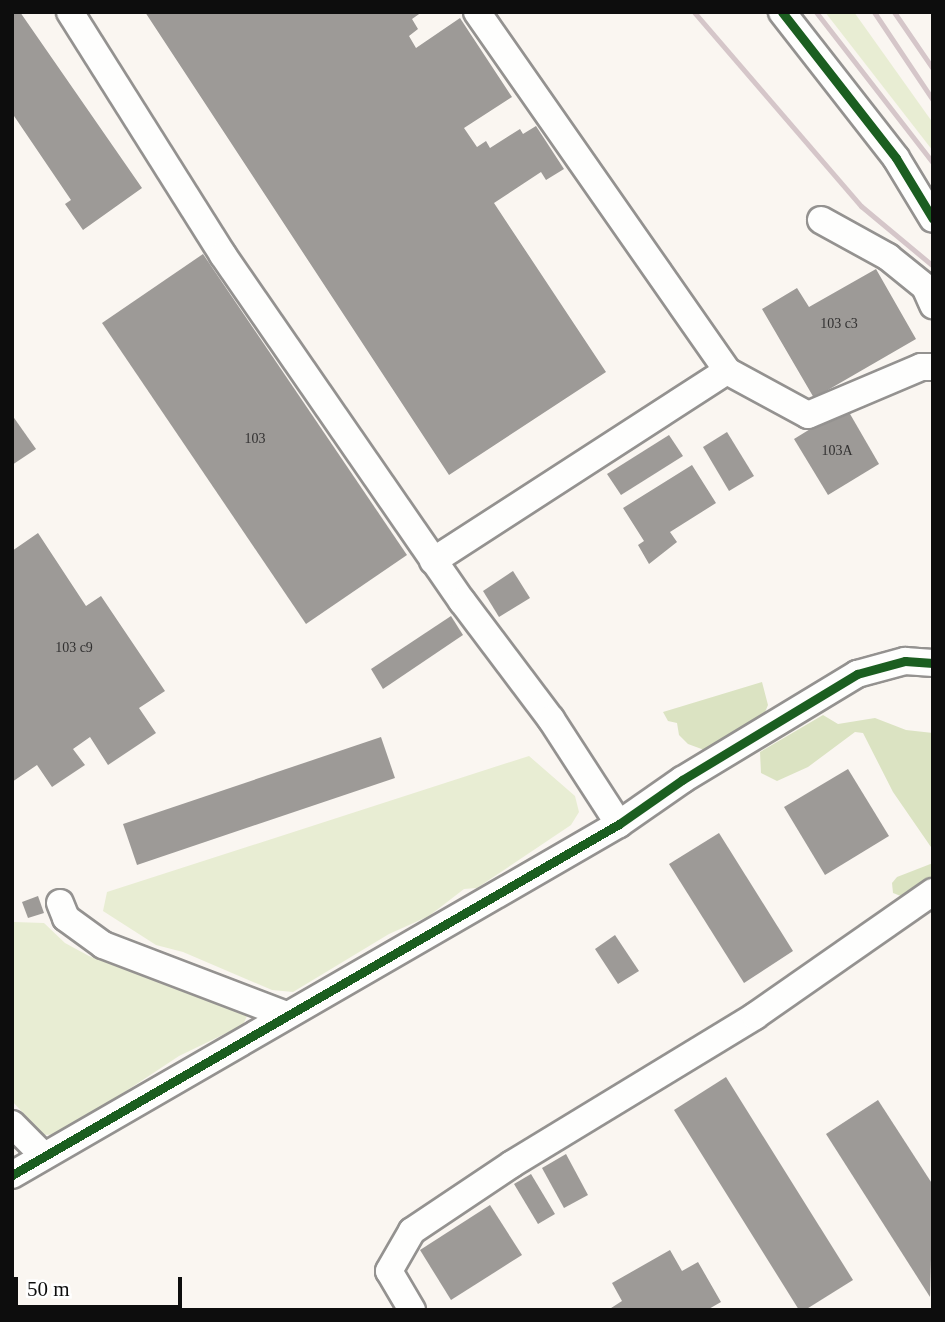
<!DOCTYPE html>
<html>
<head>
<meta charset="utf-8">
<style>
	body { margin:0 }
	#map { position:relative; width:945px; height:1322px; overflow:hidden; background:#faf6f1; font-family:"Times New Roman",serif }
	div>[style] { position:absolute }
	.green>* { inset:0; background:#e8edd3 }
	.forest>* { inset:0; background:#dbe3c2 }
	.building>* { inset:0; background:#9d9a97 }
	.roads { filter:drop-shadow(2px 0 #949290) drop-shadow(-2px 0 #949290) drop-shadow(0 2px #949290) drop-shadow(0 -2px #949290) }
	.minor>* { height:26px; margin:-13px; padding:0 13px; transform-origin:13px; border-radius:13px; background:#fefefd }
	.rail>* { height:5px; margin:-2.5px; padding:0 2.5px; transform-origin:2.5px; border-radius:2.5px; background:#d5c6c9 }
	.cycleway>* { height:9px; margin:-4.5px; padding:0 4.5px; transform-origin:4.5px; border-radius:4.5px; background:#1b5e20 }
	span { translate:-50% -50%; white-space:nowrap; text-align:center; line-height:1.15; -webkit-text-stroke:7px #fff; paint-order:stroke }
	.number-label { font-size:14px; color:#313030 }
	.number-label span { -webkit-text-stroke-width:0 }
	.frame { position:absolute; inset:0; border:14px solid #0d0d0d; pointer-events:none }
	.scale { position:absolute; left:14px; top:1277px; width:168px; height:32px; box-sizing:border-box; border:4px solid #0d0d0d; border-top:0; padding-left:9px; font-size:21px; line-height:24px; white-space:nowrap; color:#0d0d0d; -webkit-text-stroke:5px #fff; paint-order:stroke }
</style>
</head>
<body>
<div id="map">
	<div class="green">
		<div style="clip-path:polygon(825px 12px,854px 12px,933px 123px,933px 151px)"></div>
		<div style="clip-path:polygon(529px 756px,575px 796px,579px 812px,571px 825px,477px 888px,464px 889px,429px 916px,389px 934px,293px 992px,272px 990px,183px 952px,156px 945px,103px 911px,107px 892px)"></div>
		<div style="clip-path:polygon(14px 922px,44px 923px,65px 943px,89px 956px,247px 1016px,243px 1025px,179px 1056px,61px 1134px,44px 1135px,12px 1101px)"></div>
	</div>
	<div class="forest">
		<div style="clip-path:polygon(762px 682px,768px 705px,761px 722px,707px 751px,688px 744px,679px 735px,677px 723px,668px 721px,663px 712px)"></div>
		<div style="clip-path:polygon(823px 715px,838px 724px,875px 718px,906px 730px,933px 733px,933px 850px,893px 792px,863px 733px,855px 732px,808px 767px,777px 781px,761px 773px,760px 752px)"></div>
		<div style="clip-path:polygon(933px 863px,933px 885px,906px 898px,893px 893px,892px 883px,897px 877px)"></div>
	</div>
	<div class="building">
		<div style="clip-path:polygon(12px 12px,20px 12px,142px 188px,83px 230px,65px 204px,71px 200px,12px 113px)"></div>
		<div style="clip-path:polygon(145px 12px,422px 12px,412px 19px,418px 29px,409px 36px,416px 48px,460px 18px,512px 97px,464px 128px,477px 147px,486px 141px,490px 148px,520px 129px,523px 134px,536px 126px,564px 169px,546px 180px,541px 172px,494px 203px,606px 372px,449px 475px)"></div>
		<div style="clip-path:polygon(203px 254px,407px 555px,306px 624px,102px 323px)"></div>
		<div style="clip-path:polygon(876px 269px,916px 339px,814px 398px,762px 309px,797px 288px,809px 307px)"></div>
		<div style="clip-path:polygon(846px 407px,879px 464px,828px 495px,794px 439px)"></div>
		<div style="clip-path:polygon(12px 415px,36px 449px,12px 465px)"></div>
		<div style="clip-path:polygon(727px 432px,754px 476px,729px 491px,703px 447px)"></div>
		<div style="clip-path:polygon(669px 435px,683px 456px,621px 495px,607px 474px)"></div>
		<div style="clip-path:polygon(692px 465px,716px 503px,670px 532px,677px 542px,649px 564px,638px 545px,644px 541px,623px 508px)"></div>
		<div style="clip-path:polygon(38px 533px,86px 606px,101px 596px,165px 691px,139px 708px,156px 733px,108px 765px,90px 737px,73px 749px,85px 765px,52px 787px,37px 765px,12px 782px,12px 551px)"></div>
		<div style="clip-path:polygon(513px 571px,530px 598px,499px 617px,483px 591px)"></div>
		<div style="clip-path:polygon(451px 616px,463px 635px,383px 689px,371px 669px)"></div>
		<div style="clip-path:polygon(381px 737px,395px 778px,137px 865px,123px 824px)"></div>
		<div style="clip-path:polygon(848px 769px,889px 836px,825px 875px,784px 807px)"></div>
		<div style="clip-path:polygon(719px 833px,793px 951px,744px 983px,669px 864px)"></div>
		<div style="clip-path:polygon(38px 896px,44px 913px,28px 918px,22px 902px)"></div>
		<div style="clip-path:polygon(615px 935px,639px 971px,618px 984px,595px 949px)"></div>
		<div style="clip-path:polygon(726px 1077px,853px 1280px,805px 1310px,799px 1310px,674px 1110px)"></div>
		<div style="clip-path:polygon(878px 1100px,933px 1185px,930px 1297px,826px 1134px)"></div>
		<div style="clip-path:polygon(566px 1154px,588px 1195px,564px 1208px,542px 1168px)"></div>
		<div style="clip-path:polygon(531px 1174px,555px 1214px,538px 1224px,514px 1184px)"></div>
		<div style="clip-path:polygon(490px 1205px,522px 1255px,451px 1300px,420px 1250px)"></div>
		<div style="clip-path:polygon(670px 1250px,682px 1271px,698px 1262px,721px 1302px,707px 1310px,608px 1310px,622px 1301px,612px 1283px)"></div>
	</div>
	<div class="roads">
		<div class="minor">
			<div style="left:70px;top:12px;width:287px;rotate:57.8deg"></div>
			<div style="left:223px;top:255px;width:421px;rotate:55.4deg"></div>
			<div style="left:462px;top:601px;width:148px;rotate:53deg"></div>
			<div style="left:551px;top:719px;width:125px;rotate:57.1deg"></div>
			<div style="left:477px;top:12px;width:437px;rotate:55.1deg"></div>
			<div style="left:782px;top:12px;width:185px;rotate:52deg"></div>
			<div style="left:896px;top:158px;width:71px;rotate:58.8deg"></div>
			<div style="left:821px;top:220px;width:77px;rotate:28.9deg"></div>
			<div style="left:888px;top:257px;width:48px;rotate:39deg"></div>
			<div style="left:925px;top:287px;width:20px;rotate:66deg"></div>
			<div style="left:433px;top:561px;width:350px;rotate:-32.9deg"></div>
			<div style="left:727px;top:371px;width:92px;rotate:28.5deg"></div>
			<div style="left:808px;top:415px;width:123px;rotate:-23deg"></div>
			<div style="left:921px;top:367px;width:12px"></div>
			<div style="left:60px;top:903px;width:16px;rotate:68deg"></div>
			<div style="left:66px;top:918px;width:46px;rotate:36.1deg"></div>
			<div style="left:103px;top:945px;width:196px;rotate:20.9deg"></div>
			<div style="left:12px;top:1124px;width:45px;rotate:45deg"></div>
			<div style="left:12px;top:1175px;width:701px;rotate:-30.04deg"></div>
			<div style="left:619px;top:824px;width:77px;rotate:-34.9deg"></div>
			<div style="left:682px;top:780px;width:205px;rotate:-31.2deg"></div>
			<div style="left:857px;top:674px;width:50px;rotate:-15.2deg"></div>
			<div style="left:905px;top:661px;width:28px;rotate:4deg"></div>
			<div style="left:412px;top:1310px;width:45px;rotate:-120.5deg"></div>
			<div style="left:389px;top:1271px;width:46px;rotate:-60.1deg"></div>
			<div style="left:412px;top:1231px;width:120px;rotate:-33.8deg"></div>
			<div style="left:512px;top:1164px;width:285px;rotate:-31.3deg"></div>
			<div style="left:755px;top:1016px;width:217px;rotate:-34.9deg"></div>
		</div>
	</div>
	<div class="rail">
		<div style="left:694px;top:12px;width:256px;rotate:49.3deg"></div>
		<div style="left:861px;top:206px;width:94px;rotate:39.8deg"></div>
		<div style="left:816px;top:12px;width:191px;rotate:52.2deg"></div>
		<div style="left:874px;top:12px;width:106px;rotate:56.2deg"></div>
		<div style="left:894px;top:12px;width:69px;rotate:55.6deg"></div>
	</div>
	<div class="cycleway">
		<div style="left:782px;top:12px;width:185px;rotate:52deg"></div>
		<div style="left:896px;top:158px;width:71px;rotate:58.8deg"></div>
		<div style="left:12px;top:1175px;width:701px;rotate:-30.04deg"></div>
		<div style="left:619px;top:824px;width:77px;rotate:-34.9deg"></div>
		<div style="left:682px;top:780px;width:205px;rotate:-31.2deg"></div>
		<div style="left:857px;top:674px;width:50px;rotate:-15.2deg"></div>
		<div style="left:905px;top:661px;width:28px;rotate:4deg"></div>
	</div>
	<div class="number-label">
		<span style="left:839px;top:324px">103 с3</span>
		<span style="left:255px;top:439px">103</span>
		<span style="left:837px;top:451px">103А</span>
		<span style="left:74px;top:648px">103 с9</span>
	</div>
	<div class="frame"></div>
	<div class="scale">50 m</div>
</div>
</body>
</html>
